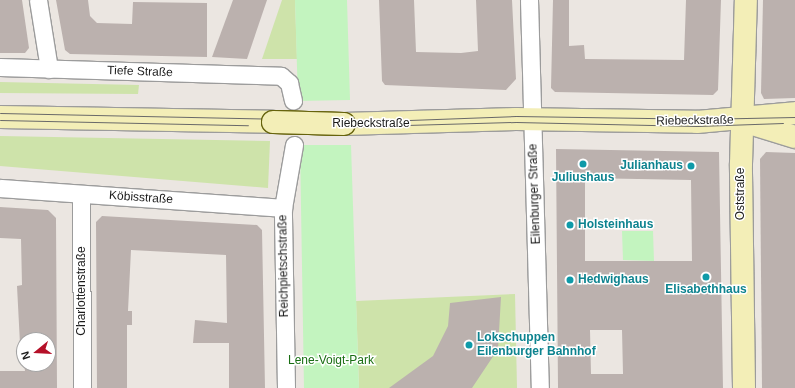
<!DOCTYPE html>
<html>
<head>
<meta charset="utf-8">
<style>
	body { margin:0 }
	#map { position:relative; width:795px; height:388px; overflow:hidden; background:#ebe6e1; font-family:Helvetica,sans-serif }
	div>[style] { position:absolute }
	.grass>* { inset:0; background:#cee3aa }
	.park>* { inset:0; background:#c3f4bf }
	.building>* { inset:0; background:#bbb1ae }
	.roads { filter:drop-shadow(1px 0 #9c9c9c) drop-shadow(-1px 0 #9c9c9c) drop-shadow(0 1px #9c9c9c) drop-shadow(0 -1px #9c9c9c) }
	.street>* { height:17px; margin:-8.5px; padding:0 8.5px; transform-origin:8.5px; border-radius:8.5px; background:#fff }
	.secondary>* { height:22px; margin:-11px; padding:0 11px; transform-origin:11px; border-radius:11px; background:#f3eeb7 }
	.tram>* { height:1px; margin:-0.5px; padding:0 0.5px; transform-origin:0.5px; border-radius:0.5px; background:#696969 }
	.bridges { filter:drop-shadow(1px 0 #66630d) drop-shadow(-1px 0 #66630d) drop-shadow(0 1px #66630d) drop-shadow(0 -1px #66630d) }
	.secondary-bridge>* { height:22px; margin:-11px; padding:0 11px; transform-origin:11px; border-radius:11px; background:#f3eeb7 }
	.dots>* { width:11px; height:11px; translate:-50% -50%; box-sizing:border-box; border:2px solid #fff; border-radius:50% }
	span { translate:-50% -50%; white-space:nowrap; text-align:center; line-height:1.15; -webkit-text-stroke:3px #fff; paint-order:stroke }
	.street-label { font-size:12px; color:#1b1b1b }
	.culture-label { font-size:12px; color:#0d838f; font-weight:700 }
	.right { translate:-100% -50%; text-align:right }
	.left { translate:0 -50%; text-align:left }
	.park-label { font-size:12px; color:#196e13 }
	.north { position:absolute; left:16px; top:332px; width:40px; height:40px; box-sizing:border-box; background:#fff; border:1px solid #a4a4a4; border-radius:50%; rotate:252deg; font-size:11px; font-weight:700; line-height:16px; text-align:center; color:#1b1b1b }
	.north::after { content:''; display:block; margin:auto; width:14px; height:18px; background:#b51028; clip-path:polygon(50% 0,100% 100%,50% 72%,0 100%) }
</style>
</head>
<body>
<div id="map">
	<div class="grass">
		<div style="clip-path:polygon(282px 0,295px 0,297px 59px,262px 59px)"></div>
		<div style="clip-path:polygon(0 82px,139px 85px,138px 94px,0 93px)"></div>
		<div style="clip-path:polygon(0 136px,270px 141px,268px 188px,0 166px)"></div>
		<div style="clip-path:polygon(515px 294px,517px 388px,359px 388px,356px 301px)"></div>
	</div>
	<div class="park">
		<div style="clip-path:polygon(295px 0,347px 0,350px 100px,298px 101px)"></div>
		<div style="clip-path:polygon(300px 145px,351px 145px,359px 388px,304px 388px)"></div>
		<div style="clip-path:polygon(622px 231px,653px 231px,654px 261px,623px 260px)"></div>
	</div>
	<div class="building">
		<div style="clip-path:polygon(0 0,22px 0,29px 48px,25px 53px,0 53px)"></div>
		<div style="clip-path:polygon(56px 0,88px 0,90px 16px,97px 23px,132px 24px,133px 2px,207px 3px,207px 57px,70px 54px,65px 50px)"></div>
		<div style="clip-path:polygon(233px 0,267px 0,247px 59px,212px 57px)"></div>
		<div style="clip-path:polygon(379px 0,414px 0,416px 52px,461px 53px,478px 51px,476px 0,512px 0,516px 79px,506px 90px,385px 85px,382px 81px)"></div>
		<div style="clip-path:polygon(553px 0,569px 0,569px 46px,584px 45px,585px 59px,684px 60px,686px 0,721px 0,718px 90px,713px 95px,555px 92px,551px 88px)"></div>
		<div style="clip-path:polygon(763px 0,795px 0,795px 98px,764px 99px,761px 93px)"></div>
		<div style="clip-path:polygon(evenodd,556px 149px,719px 152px,723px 388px,558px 388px,556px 149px,585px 178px,691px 180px,692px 261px,585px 261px,585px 178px,556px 149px,590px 330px,622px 330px,623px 374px,591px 374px,590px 330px)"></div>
		<div style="clip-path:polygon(766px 152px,795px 153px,795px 388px,762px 388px,760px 159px)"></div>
		<div style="clip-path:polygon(0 207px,48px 210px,56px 218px,57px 388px,0 388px,0 371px,25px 371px,24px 364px,48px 364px,48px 340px,24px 340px,24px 351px,24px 345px,20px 344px,17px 286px,22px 285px,21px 239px,0 238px)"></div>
		<div style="clip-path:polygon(102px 216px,257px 225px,262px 230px,265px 388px,229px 388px,229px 343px,193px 343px,195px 320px,227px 323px,226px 255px,131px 250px,128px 311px,132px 311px,132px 325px,127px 325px,127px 388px,97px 388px,96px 222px)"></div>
		<div style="clip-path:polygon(501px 297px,498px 349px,472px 388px,389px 388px,433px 356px,448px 326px,450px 303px)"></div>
	</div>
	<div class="roads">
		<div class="street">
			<div style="left:38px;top:0;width:70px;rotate:80.9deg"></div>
			<div style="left:529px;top:0;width:388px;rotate:88.4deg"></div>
			<div style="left:0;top:67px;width:281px;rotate:1.8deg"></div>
			<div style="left:281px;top:76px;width:11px;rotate:41deg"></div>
			<div style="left:289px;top:83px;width:18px;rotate:77deg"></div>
			<div style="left:0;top:188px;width:284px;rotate:4deg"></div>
			<div style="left:81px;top:194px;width:194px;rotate:89.7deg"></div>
			<div style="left:286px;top:388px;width:180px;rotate:-91deg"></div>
			<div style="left:283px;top:208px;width:64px;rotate:-80.1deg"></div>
		</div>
		<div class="secondary">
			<div style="left:0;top:117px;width:273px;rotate:1deg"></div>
			<div style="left:746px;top:122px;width:51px;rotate:17deg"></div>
			<div style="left:344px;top:124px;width:172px;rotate:-1.7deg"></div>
			<div style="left:516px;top:119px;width:181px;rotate:0.9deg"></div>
			<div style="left:697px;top:122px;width:98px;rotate:-5.2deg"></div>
			<div style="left:744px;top:388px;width:224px;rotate:-90.8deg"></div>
			<div style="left:741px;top:164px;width:164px;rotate:-88.3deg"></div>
		</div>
	</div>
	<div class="tram">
		<div style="left:0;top:113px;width:382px;rotate:1.2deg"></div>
		<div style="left:382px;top:121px;width:134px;rotate:-2.1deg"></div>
		<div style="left:516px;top:116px;width:181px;rotate:0.9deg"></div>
		<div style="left:697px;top:119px;width:98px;rotate:-1.2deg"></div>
		<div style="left:0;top:120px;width:248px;rotate:1.2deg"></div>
		<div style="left:336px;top:127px;width:180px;rotate:-1.6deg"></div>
		<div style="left:516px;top:122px;width:181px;rotate:1.3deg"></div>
		<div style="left:697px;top:126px;width:86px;rotate:-2deg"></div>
	</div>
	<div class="bridges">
		<div class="secondary-bridge">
			<div style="left:273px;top:122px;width:71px;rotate:1.6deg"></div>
		</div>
	</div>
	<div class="dots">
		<div style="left:583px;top:164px;background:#0f9aa8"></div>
		<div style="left:691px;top:166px;background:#0f9aa8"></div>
		<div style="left:570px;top:225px;background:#0f9aa8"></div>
		<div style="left:706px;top:277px;background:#0f9aa8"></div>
		<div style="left:570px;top:280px;background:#0f9aa8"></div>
		<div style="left:469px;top:345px;background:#0f9aa8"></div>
	</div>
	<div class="street-label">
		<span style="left:140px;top:72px;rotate:2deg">Tiefe Straße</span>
		<span style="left:695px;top:121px;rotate:-1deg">Riebeckstraße</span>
		<span style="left:371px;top:124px">Riebeckstraße</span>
		<span style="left:535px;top:194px;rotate:-92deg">Eilenburger Straße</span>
		<span style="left:741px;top:194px;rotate:-90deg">Oststraße</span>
		<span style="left:141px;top:198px;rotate:4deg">Köbisstraße</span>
		<span style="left:284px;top:266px;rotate:-91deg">Reichpietschstraße</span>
		<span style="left:82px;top:291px;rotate:-90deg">Charlottenstraße</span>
	</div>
	<div class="culture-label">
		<span class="right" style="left:683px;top:166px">Julianhaus</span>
		<span style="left:583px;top:178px">Juliushaus</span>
		<span class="left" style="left:578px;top:225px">Holsteinhaus</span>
		<span class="left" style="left:578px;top:280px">Hedwighaus</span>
		<span style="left:706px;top:290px">Elisabethhaus</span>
		<span class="left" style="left:477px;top:345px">Lokschuppen<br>Eilenburger Bahnhof</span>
	</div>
	<div class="park-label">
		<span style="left:331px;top:361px">Lene-Voigt-Park</span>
	</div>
	<div class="north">N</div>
</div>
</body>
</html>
